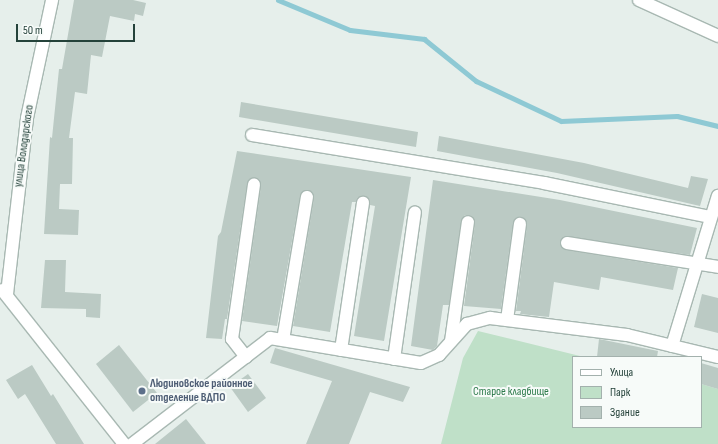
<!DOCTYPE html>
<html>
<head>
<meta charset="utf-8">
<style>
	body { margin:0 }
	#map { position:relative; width:718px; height:444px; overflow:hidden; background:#e6efeb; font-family:"Sofia Sans Condensed",sans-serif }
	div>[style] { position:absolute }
	.green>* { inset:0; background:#bfe0c8 }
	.stream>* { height:5px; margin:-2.5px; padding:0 2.5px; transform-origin:2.5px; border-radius:2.5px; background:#8ec9d4 }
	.building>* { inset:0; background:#bbcac4 }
	.roads { filter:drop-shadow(1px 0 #a8b8b2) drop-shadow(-1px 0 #a8b8b2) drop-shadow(0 1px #a8b8b2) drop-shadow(0 -1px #a8b8b2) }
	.minor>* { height:12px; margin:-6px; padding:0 6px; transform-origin:6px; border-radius:6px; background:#fff }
	.dots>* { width:11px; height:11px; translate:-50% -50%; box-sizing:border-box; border:2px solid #f7fbf9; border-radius:50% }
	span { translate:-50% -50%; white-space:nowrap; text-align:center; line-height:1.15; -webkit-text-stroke:4px #f7fbf9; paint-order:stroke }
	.street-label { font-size:12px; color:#24423a }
	.service-label { font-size:12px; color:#4e5e75; font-weight:700 }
	.left { translate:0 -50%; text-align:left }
	.park-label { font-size:12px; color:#2d7a4b }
	.legend { position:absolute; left:572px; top:356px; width:130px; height:72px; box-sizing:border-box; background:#f7fbf9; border:1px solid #a3b1ad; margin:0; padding:5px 7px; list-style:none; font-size:12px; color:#24423a }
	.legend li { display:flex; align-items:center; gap:8px; height:20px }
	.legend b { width:20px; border:1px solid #a3b1ad }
	.scale { position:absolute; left:16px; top:24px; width:119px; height:18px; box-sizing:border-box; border:2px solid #24423a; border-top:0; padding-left:5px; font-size:12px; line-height:14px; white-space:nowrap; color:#24423a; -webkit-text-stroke:3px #f7fbf9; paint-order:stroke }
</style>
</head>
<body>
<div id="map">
	<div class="green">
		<div style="clip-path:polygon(478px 331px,584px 357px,573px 357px,573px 427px,701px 427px,701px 384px,718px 389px,718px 444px,441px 444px,463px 358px)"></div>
	</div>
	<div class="stream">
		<div style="left:278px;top:0;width:78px;rotate:22.6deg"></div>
		<div style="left:350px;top:30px;width:75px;rotate:6.9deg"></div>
		<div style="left:424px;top:39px;width:67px;rotate:38.9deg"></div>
		<div style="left:476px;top:81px;width:94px;rotate:25.2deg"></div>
		<div style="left:561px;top:121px;width:116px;rotate:-2.5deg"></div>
		<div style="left:677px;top:116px;width:42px;rotate:13.7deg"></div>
	</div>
	<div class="building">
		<div style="clip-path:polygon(74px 0,133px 0,146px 3px,143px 16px,135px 14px,134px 21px,110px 16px,102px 57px,91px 55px,87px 94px,75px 92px,69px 138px,73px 138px,72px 184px,60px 184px,59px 209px,79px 210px,78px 235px,44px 234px,50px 137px,52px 138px,59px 69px,62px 69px)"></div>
		<div style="clip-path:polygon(241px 102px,418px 132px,416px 147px,239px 117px)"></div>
		<div style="clip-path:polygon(439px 136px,584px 163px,688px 188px,691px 176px,708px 179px,700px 206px,557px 173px,437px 151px)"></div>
		<div style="clip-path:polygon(237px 151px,411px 177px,384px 341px,354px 336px,375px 206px,370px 205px,370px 200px,364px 196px,357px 198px,356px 202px,352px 202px,330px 332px,293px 326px,314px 198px,312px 192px,308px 190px,300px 196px,277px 326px,242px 321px,261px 186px,259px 179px,255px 178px,247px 184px,227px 319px,225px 319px,222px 339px,206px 338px,218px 236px,221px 232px)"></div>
		<div style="clip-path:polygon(433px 180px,560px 200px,697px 228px,690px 255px,564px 236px,560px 245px,566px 250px,678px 268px,673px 290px,601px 277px,599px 290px,554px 282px,549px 317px,520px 314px,521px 311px,516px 311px,527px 225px,521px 217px,517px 217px,513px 223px,501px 309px,464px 306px,475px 223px,472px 216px,465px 215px,461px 221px,449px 305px,443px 305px,437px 346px,433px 350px,411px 346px)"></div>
		<div style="clip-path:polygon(45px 260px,66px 260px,65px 292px,101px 294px,100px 318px,86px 317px,86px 309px,41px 308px)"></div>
		<div style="clip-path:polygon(702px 294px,718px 298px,718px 333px,694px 327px)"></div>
		<div style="clip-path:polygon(599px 339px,658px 351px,657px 357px,597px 357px)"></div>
		<div style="clip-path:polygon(119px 345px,157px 393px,133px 412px,96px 364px)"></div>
		<div style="clip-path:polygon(275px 348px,410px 387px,403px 402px,370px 392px,349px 444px,306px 444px,332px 381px,270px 363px)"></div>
		<div style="clip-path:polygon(701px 363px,718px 368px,718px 389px,701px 384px)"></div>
		<div style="clip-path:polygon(32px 365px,51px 396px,53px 394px,84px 444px,56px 444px,25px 394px,18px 399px,6px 380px)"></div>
		<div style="clip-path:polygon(248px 374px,266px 398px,248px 412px,230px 387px)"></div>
		<div style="clip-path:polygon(186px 419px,206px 444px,155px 444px)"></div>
	</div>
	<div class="roads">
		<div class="minor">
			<div style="left:639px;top:0;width:87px;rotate:24.5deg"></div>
			<div style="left:252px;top:135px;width:296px;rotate:9.3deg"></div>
			<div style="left:544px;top:183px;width:169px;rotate:11.6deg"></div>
			<div style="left:567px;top:243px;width:153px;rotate:9deg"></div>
			<div style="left:2px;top:290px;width:196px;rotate:51.6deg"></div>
			<div style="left:7px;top:294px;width:177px;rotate:-83.5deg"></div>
			<div style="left:27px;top:118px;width:121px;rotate:-78deg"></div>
			<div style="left:507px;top:320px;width:97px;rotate:-82.3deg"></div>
			<div style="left:283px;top:340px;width:145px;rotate:-80.5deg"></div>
			<div style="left:451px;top:341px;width:120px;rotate:-81.9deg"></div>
			<div style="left:672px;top:346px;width:157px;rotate:-73deg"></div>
			<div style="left:341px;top:350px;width:149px;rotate:-81.5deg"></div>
			<div style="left:246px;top:357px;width:23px;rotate:-128deg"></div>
			<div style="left:232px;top:339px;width:156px;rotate:-81.9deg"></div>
			<div style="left:394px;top:359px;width:148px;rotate:-81.9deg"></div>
			<div style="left:132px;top:444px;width:174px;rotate:-37.5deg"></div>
			<div style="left:270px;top:338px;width:153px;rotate:9.4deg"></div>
			<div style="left:421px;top:363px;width:20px;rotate:-24deg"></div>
			<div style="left:439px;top:355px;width:42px;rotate:-47.9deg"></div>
			<div style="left:467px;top:324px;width:24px;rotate:-15deg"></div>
			<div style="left:490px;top:318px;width:138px;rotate:7.1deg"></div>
			<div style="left:627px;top:335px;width:94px;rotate:13.6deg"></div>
		</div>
	</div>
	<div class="dots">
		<div style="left:142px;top:391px;background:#5c6f8a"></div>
	</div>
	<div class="street-label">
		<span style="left:24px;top:146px;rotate:-82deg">улица Володарского</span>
	</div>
	<div class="service-label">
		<span class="left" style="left:150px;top:391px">Людиновское районное<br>отделение ВДПО</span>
	</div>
	<div class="park-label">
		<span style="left:511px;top:392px">Старое кладбище</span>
	</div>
	<ul class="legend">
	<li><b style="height:5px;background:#fff"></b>Улица</li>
	<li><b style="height:11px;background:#bfe0c8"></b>Парк</li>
	<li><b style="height:11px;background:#bbcac4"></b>Здание</li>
	</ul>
	<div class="scale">50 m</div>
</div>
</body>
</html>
